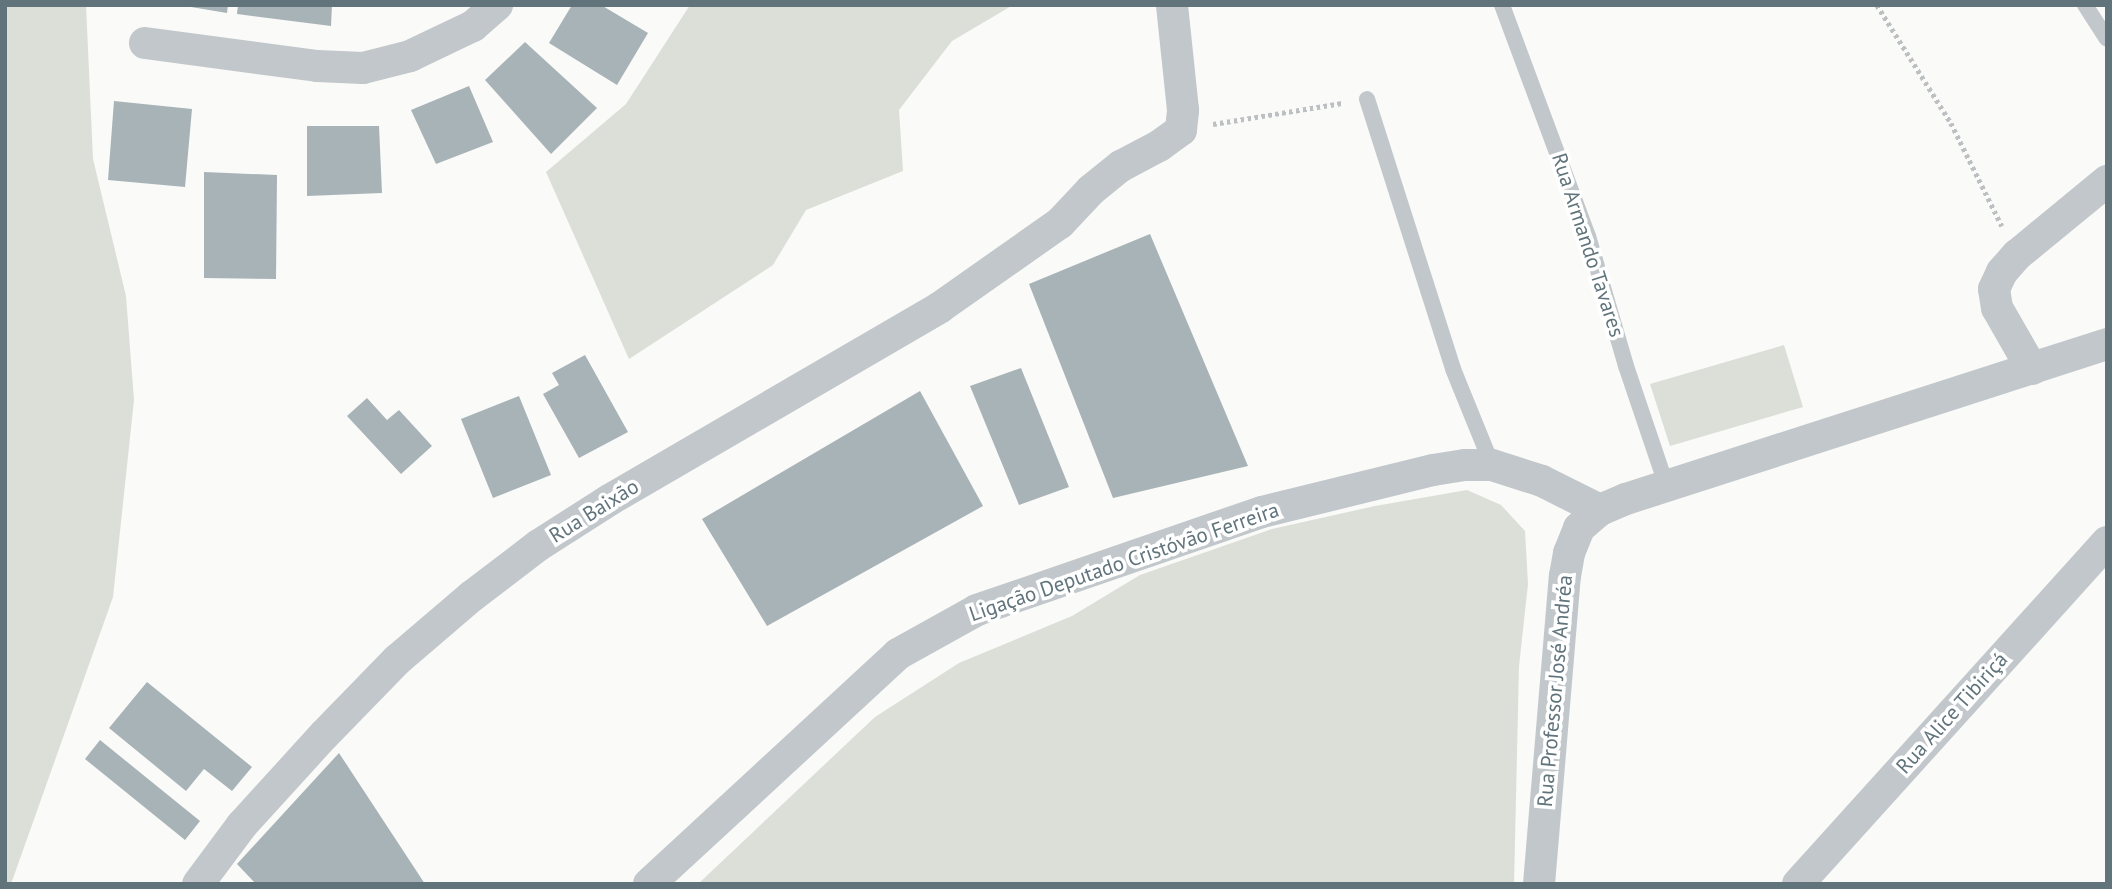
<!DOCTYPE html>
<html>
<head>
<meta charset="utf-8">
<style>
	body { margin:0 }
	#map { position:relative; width:2112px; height:889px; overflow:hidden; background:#fafaf8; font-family:"PT Sans",sans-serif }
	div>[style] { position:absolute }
	.green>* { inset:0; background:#dbdfd7 }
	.building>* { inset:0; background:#a8b3b7 }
	.path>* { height:4.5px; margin-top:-2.25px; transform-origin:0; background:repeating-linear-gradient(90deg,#bcc0c2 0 3.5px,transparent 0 7px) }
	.service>* { height:16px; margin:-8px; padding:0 8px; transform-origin:8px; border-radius:8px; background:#c1c7ca }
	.minor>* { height:32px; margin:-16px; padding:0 16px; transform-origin:16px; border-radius:16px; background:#c1c7ca }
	span { translate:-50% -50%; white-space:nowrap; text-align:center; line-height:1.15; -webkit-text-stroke:7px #fff; paint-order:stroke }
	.street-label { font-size:21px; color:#61747c }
	.frame { position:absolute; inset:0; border:7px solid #61747c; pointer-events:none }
</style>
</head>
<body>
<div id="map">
	<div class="green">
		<div style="clip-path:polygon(5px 5px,86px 5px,93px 159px,126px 296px,134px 400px,113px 597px,11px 884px,5px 884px)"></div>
		<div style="clip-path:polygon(690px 5px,1013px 5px,952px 41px,899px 110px,903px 171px,806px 210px,773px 265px,629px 359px,546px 172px,626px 104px)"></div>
		<div style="clip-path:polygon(1784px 345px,1803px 407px,1670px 446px,1650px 384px)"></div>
		<div style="clip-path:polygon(1467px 490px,1501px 505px,1525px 531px,1528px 584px,1519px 666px,1514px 884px,698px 884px,875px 717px,959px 663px,1072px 616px,1140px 575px,1272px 529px,1375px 506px)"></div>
	</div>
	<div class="building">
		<div style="clip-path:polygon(179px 5px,228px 5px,227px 13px)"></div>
		<div style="clip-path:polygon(238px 5px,332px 5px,331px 26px,237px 14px)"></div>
		<div style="clip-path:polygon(572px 5px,601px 5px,648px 33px,617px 85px,549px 43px)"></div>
		<div style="clip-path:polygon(525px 42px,597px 108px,551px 154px,485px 80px)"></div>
		<div style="clip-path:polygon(469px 86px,493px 142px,436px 164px,411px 110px)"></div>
		<div style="clip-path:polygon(114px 101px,192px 109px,185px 187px,108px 180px)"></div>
		<div style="clip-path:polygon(307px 126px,379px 126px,382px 193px,307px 196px)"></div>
		<div style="clip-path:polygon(204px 172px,277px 175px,276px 279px,204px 278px)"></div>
		<div style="clip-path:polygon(1150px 234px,1248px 466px,1113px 498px,1029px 284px)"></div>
		<div style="clip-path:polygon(585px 355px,628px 432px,579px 458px,543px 394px,559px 385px,552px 373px)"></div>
		<div style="clip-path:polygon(1021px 368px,1069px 487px,1019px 505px,970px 386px)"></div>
		<div style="clip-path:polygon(920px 391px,983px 506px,767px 626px,702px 519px)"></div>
		<div style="clip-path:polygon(519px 396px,551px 475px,493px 498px,461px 419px)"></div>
		<div style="clip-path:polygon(367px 398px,387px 420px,399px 410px,432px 446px,401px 474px,347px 416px)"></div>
		<div style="clip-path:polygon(147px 682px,252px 767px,232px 791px,204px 769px,186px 791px,109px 728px)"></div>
		<div style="clip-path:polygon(100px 740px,200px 821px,185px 840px,85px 759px)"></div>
		<div style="clip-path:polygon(339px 753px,425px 884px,256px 884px,237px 864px)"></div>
	</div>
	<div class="path">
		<div style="left:1877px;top:5px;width:139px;rotate:57.9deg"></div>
		<div style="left:1951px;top:123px;width:115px;rotate:63.7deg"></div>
		<div style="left:1213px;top:124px;width:131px;rotate:-9.2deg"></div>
	</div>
	<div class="service">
		<div style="left:1502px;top:5px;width:246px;rotate:69.6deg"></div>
		<div style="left:1588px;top:236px;width:135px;rotate:73.7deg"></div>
		<div style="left:1626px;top:366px;width:128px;rotate:71.3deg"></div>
		<div style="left:2085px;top:5px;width:40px;rotate:57.1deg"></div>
		<div style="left:1367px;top:99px;width:283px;rotate:72.3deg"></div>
		<div style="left:1453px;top:369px;width:104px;rotate:67.9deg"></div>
	</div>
	<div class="minor">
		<div style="left:145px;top:43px;width:174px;rotate:7.6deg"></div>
		<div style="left:317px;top:66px;width:46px;rotate:2.5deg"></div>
		<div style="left:363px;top:68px;width:49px;rotate:-14.3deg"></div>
		<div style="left:410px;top:56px;width:70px;rotate:-25.5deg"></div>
		<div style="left:473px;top:26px;width:32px;rotate:-41deg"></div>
		<div style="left:2032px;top:369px;width:70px;rotate:-119.8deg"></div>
		<div style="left:1997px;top:308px;width:19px;rotate:-99deg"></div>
		<div style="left:1994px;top:289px;width:19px;rotate:-65deg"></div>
		<div style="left:2002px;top:272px;width:23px;rotate:-49deg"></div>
		<div style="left:2017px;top:255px;width:117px;rotate:-39.4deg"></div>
		<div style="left:198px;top:884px;width:74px;rotate:-53.3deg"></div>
		<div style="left:242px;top:825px;width:122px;rotate:-47.7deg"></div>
		<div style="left:324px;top:735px;width:105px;rotate:-45.8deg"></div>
		<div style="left:397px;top:660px;width:99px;rotate:-40.5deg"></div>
		<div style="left:472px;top:596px;width:84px;rotate:-37.3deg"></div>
		<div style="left:539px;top:545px;width:85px;rotate:-32.6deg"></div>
		<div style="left:611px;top:499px;width:380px;rotate:-30.2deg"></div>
		<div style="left:939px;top:308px;width:148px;rotate:-35.1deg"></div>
		<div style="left:1060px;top:223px;width:45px;rotate:-46.8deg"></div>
		<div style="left:1091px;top:190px;width:38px;rotate:-39deg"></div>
		<div style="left:1121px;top:166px;width:43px;rotate:-27.8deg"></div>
		<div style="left:1159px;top:146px;width:27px;rotate:-36deg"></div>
		<div style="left:1181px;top:130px;width:20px;rotate:-84deg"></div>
		<div style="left:1183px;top:110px;width:106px;rotate:-96deg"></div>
		<div style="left:649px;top:884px;width:339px;rotate:-42.7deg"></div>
		<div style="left:898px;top:654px;width:90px;rotate:-29.1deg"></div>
		<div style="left:977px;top:610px;width:301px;rotate:-19deg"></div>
		<div style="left:1262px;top:512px;width:176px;rotate:-13.8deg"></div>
		<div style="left:1433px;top:470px;width:32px;rotate:-9deg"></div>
		<div style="left:1465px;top:465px;width:27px"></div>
		<div style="left:1492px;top:465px;width:52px;rotate:17.7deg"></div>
		<div style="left:1542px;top:481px;width:65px;rotate:26.6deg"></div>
		<div style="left:1539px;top:884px;width:309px;rotate:-85.2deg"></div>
		<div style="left:1565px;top:576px;width:23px;rotate:-80deg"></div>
		<div style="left:1569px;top:553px;width:27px;rotate:-68deg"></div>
		<div style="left:1579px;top:528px;width:28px;rotate:-41deg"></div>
		<div style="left:1600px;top:510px;width:28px;rotate:-23deg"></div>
		<div style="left:1626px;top:499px;width:505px;rotate:-17.86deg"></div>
		<div style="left:1798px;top:884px;width:461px;rotate:-47.9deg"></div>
	</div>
	<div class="street-label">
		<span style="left:1588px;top:245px;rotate:72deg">Rua Armando Tavares</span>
		<span style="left:594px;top:511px;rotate:-32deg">Rua Baixão</span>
		<span style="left:1124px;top:562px;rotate:-19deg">Ligação Deputado Cristóvão Ferreira</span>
		<span style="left:1555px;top:691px;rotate:-85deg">Rua Professor José Andréa</span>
		<span style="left:1952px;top:713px;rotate:-48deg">Rua Alice Tibiriçá</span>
	</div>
	<div class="frame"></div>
</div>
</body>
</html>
